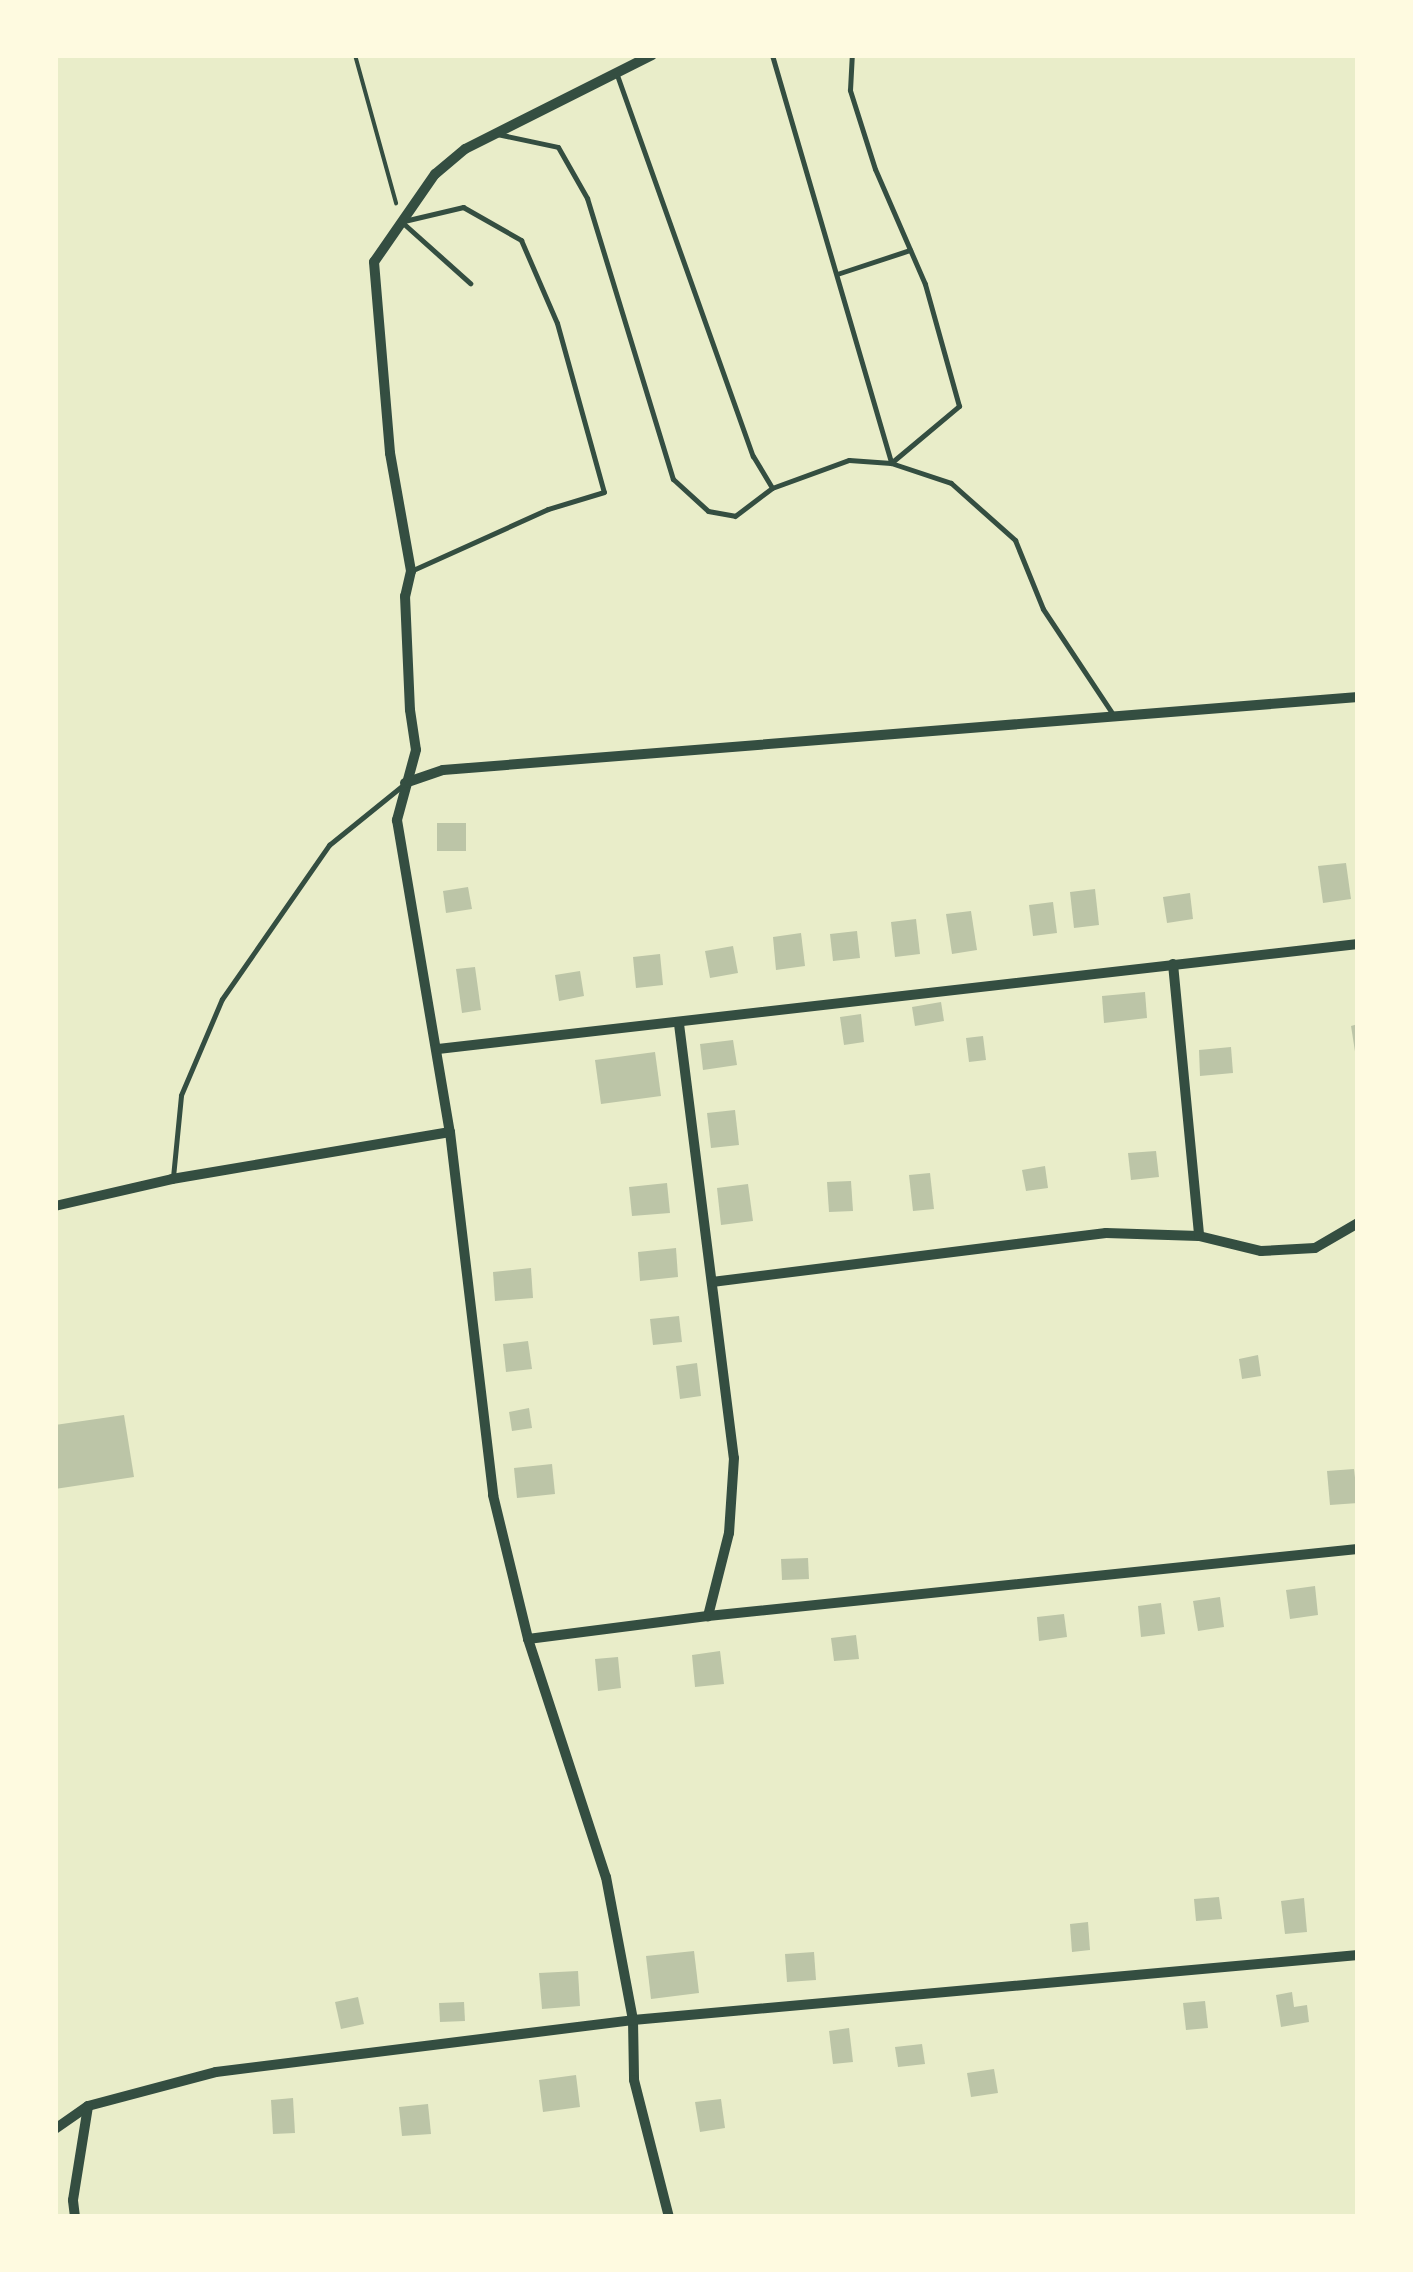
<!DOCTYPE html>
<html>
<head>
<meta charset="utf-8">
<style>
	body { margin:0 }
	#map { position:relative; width:1413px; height:2272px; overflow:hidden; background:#e9edc9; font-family:Mulish,sans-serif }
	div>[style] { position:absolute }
	.building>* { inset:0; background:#bcc5a7 }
	.path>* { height:4px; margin:-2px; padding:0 2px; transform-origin:2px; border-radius:2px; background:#344e41 }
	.service>* { height:5px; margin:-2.5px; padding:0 2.5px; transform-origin:2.5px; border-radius:2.5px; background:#344e41 }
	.minor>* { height:10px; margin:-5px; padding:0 5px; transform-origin:5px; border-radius:5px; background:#344e41 }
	span { translate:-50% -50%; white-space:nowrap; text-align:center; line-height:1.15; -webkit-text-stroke:8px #fefae0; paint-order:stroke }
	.frame { position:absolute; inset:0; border:58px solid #fefae0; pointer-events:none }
</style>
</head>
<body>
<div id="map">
	<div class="building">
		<div style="clip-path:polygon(437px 823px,466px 823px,466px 851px,437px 851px)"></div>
		<div style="clip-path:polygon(1346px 863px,1351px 899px,1323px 903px,1318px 866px)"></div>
		<div style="clip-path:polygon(468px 887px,472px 909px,446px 913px,443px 891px)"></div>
		<div style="clip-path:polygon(1095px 889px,1099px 925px,1074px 928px,1070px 892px)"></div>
		<div style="clip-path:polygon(1190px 893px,1193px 919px,1167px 923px,1163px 897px)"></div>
		<div style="clip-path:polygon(1053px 902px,1057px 933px,1033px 936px,1029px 905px)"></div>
		<div style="clip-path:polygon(971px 911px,977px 950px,952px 954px,946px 914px)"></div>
		<div style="clip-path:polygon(916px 919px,920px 954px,895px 957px,891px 922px)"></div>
		<div style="clip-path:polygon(857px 931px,860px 958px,833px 961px,830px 934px)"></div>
		<div style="clip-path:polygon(801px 933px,805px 966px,776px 970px,773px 937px)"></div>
		<div style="clip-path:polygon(733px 946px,738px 973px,710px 978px,705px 951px)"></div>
		<div style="clip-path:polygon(660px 954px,663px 985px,636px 988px,633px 957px)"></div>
		<div style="clip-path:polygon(475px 967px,481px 1010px,462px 1013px,456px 969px)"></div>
		<div style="clip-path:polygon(580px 971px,584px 996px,559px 1001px,555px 975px)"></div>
		<div style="clip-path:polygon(1145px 992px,1147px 1018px,1104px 1023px,1102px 996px)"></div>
		<div style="clip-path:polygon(941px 1002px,944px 1021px,915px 1026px,912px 1007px)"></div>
		<div style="clip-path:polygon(861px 1014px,864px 1042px,844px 1045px,840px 1017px)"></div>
		<div style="clip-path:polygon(1358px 1024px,1358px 1058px,1356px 1058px,1351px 1026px)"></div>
		<div style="clip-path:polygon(983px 1036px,986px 1060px,969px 1062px,966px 1038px)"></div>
		<div style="clip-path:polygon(733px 1040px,737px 1065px,703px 1070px,700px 1044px)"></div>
		<div style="clip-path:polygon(1231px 1047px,1233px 1073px,1200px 1076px,1199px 1050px)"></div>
		<div style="clip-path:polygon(655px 1052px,661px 1096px,601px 1104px,595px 1060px)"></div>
		<div style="clip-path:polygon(735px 1110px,739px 1145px,711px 1148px,707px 1113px)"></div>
		<div style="clip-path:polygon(1156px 1151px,1159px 1177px,1131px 1180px,1128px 1153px)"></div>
		<div style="clip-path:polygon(1045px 1166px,1048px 1188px,1026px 1191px,1022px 1170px)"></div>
		<div style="clip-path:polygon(930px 1173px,934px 1209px,913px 1211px,909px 1175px)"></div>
		<div style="clip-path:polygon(851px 1181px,853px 1211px,829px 1212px,827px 1182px)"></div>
		<div style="clip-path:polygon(667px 1183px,670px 1213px,632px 1216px,629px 1187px)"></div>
		<div style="clip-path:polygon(748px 1184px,753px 1221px,721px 1225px,717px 1188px)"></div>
		<div style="clip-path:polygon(676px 1248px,678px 1277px,640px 1281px,638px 1252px)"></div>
		<div style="clip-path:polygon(531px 1268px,533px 1298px,495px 1301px,493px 1272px)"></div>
		<div style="clip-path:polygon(679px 1316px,682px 1342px,653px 1345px,650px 1319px)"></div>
		<div style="clip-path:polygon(528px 1341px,532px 1369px,506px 1372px,503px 1344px)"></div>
		<div style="clip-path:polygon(1258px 1355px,1261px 1376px,1242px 1379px,1239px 1359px)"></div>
		<div style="clip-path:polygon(697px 1363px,701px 1396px,680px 1399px,676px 1366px)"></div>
		<div style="clip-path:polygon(529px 1408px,532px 1428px,512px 1431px,509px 1412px)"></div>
		<div style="clip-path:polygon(124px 1415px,134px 1477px,55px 1489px,55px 1425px)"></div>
		<div style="clip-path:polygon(552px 1464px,555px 1494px,517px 1498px,514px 1468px)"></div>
		<div style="clip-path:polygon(1354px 1469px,1358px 1503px,1330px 1505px,1327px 1471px)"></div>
		<div style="clip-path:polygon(808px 1558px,809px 1579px,782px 1580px,781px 1559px)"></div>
		<div style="clip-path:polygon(1315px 1586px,1318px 1615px,1290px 1619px,1286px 1590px)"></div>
		<div style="clip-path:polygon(1220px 1597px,1224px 1627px,1198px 1631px,1193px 1601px)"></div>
		<div style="clip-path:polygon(1161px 1603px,1165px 1634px,1141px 1637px,1138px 1606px)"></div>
		<div style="clip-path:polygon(1064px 1614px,1067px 1637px,1039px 1641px,1037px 1617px)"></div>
		<div style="clip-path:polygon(856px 1635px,859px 1659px,834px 1661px,831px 1638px)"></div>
		<div style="clip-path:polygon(720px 1651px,724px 1684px,695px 1687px,692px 1655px)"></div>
		<div style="clip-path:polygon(618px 1657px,621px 1688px,598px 1691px,595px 1659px)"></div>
		<div style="clip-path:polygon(1219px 1897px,1222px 1919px,1196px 1921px,1194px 1899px)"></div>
		<div style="clip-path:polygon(1304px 1898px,1307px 1932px,1285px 1934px,1281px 1901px)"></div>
		<div style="clip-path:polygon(1088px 1922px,1090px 1950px,1072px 1952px,1070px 1924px)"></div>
		<div style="clip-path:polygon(694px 1951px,699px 1993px,651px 1999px,646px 1956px)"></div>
		<div style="clip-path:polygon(814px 1952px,816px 1980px,787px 1982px,785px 1954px)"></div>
		<div style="clip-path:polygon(578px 1971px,580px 2006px,542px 2009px,539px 1973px)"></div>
		<div style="clip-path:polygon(1292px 1992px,1294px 2007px,1307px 2005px,1309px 2022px,1281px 2027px,1276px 1995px)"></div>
		<div style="clip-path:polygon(358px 1997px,364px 2024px,341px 2029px,335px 2002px)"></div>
		<div style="clip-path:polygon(1205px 2001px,1208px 2028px,1186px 2030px,1183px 2003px)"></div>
		<div style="clip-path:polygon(464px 2002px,465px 2021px,440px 2022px,439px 2003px)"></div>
		<div style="clip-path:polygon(849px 2028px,853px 2062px,833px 2064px,829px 2031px)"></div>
		<div style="clip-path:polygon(922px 2044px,925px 2064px,898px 2067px,895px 2047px)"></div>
		<div style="clip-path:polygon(994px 2069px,998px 2093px,971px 2097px,967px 2073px)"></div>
		<div style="clip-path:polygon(576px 2075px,580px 2107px,543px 2112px,539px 2080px)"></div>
		<div style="clip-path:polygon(293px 2098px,295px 2133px,273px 2134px,271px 2100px)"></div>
		<div style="clip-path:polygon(721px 2099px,725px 2128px,700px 2132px,695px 2102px)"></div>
		<div style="clip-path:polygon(428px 2104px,431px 2134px,402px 2136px,399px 2107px)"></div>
	</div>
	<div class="path">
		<div style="left:355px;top:55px;width:154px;rotate:74.5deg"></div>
	</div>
	<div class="service">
		<div style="left:772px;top:55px;width:425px;rotate:73.7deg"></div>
		<div style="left:891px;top:463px;width:89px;rotate:-40deg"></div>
		<div style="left:959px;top:406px;width:127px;rotate:-105.6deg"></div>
		<div style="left:925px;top:284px;width:125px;rotate:-113.5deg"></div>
		<div style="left:875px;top:169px;width:83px;rotate:-107.6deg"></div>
		<div style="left:850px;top:90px;width:35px;rotate:-87deg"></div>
		<div style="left:617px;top:75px;width:405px;rotate:70.4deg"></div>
		<div style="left:753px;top:456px;width:37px;rotate:59deg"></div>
		<div style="left:497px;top:134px;width:62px;rotate:12deg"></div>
		<div style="left:558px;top:147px;width:59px;rotate:60.4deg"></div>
		<div style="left:587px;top:198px;width:294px;rotate:73deg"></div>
		<div style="left:673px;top:479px;width:47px;rotate:42.4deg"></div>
		<div style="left:708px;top:511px;width:27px;rotate:10deg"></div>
		<div style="left:735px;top:516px;width:46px;rotate:-37.1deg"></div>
		<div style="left:772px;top:488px;width:82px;rotate:-20deg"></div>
		<div style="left:849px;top:460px;width:42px;rotate:4.1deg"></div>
		<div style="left:891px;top:463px;width:63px;rotate:18.4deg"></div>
		<div style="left:951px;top:483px;width:86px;rotate:41.7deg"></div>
		<div style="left:1015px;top:540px;width:74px;rotate:67.9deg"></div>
		<div style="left:1043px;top:609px;width:128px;rotate:56.4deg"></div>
		<div style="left:404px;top:221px;width:61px;rotate:-13.3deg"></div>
		<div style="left:463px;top:207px;width:67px;rotate:29.6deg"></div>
		<div style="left:521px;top:240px;width:90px;rotate:66.6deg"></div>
		<div style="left:557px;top:323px;width:175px;rotate:74.5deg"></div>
		<div style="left:604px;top:492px;width:59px;rotate:163.1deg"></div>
		<div style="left:548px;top:509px;width:150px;rotate:155.7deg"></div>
		<div style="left:404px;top:224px;width:89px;rotate:41.8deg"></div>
		<div style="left:837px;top:274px;width:77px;rotate:-18.2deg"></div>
		<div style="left:173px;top:1177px;width:82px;rotate:-84.4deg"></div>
		<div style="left:181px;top:1095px;width:104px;rotate:-66.9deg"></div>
		<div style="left:222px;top:999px;width:188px;rotate:-55.2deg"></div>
		<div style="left:329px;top:845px;width:95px;rotate:-39deg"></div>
	</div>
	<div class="minor">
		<div style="left:652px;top:55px;width:209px;rotate:153.3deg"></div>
		<div style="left:465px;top:149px;width:39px;rotate:140deg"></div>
		<div style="left:435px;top:174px;width:107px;rotate:124.7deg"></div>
		<div style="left:374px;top:262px;width:192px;rotate:85.2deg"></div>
		<div style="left:390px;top:453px;width:120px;rotate:79.9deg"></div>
		<div style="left:411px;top:571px;width:26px;rotate:103deg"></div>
		<div style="left:405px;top:596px;width:114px;rotate:87.5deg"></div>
		<div style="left:410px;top:710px;width:40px;rotate:81.5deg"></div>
		<div style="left:416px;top:750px;width:73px;rotate:105.2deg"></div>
		<div style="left:397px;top:820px;width:316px;rotate:80.4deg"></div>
		<div style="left:450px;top:1132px;width:366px;rotate:83.2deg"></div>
		<div style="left:493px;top:1495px;width:148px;rotate:76.3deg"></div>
		<div style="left:528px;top:1639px;width:250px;rotate:71.9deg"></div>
		<div style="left:606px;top:1877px;width:146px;rotate:79.3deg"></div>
		<div style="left:633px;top:2020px;width:60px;rotate:89deg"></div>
		<div style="left:634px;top:2080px;width:141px;rotate:75.7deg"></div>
		<div style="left:405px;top:783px;width:40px;rotate:-18.9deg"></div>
		<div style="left:443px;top:770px;width:918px;rotate:-4.56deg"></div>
		<div style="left:1173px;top:964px;width:273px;rotate:84.5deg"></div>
		<div style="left:679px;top:1024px;width:437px;rotate:82.8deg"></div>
		<div style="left:734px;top:1458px;width:75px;rotate:93.8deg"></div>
		<div style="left:729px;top:1533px;width:86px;rotate:104.2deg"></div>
		<div style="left:438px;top:1049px;width:926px;rotate:-6.51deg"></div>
		<div style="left:55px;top:1206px;width:120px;rotate:-13deg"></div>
		<div style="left:172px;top:1179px;width:282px;rotate:-9.6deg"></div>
		<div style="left:712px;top:1282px;width:397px;rotate:-7.1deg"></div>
		<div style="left:1106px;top:1233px;width:93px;rotate:1.8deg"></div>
		<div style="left:1199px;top:1236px;width:64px;rotate:13.6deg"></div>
		<div style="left:1261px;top:1251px;width:54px;rotate:-3.2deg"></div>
		<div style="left:1315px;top:1248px;width:50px;rotate:-30.2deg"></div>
		<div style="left:528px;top:1639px;width:181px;rotate:-7.3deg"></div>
		<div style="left:708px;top:1616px;width:653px;rotate:-5.89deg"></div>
		<div style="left:55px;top:2129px;width:40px;rotate:-34.9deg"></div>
		<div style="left:88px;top:2106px;width:132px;rotate:-14.9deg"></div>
		<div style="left:216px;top:2072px;width:420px;rotate:-7.1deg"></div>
		<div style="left:633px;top:2020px;width:728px;rotate:-5.12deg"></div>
		<div style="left:75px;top:2217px;width:17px;rotate:-97deg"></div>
		<div style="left:73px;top:2200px;width:95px;rotate:-80.9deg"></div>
	</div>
	<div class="frame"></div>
</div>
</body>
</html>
